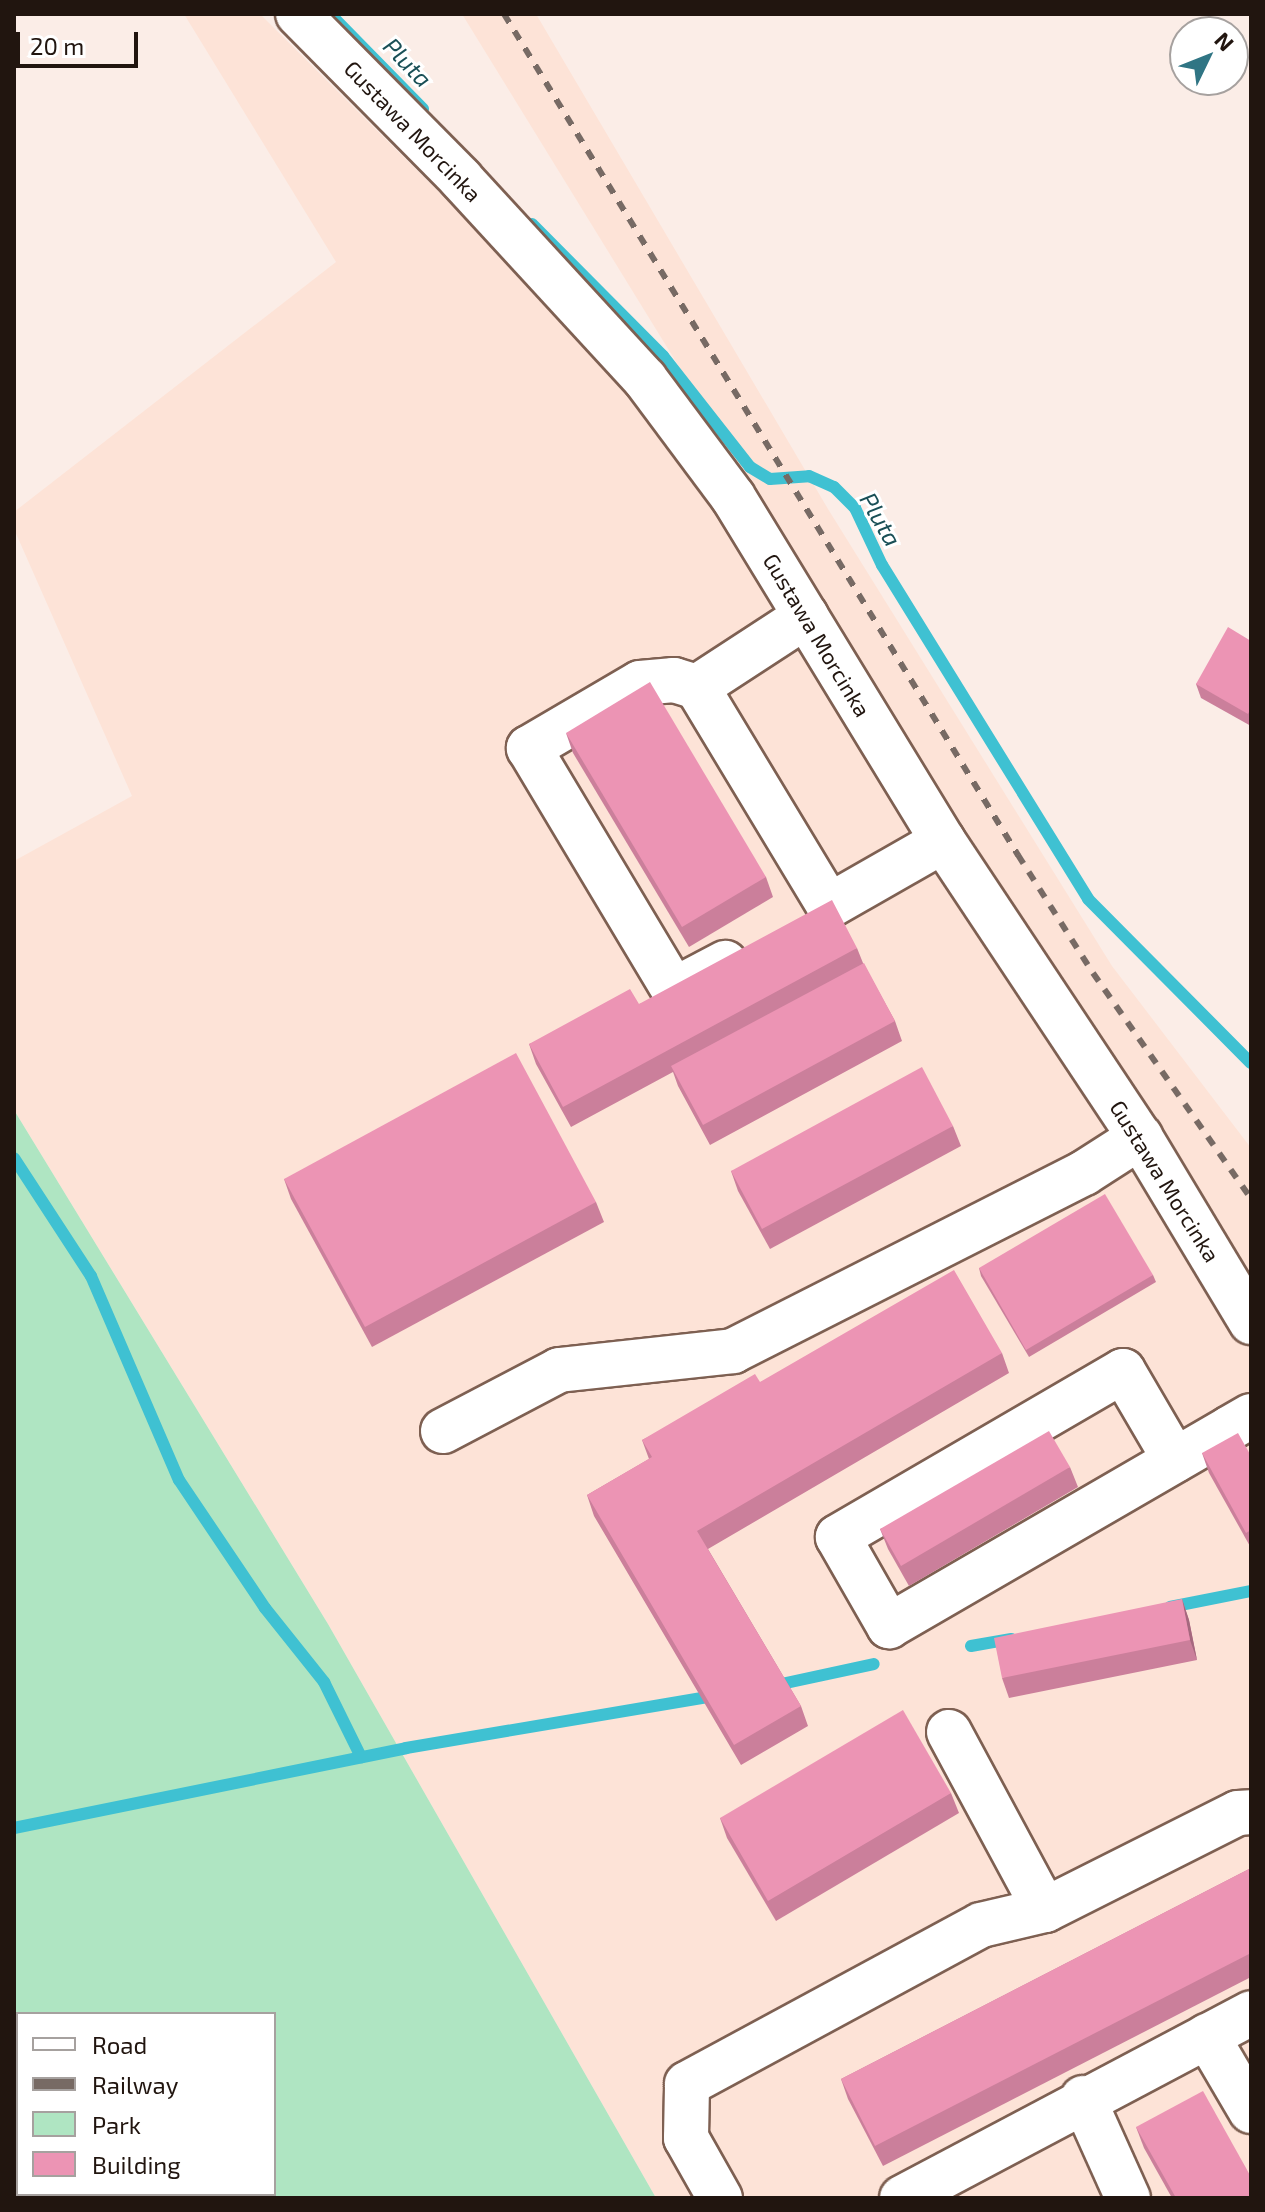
<!DOCTYPE html>
<html>
<head>
<meta charset="utf-8">
<style>
	body { margin:0 }
	#map { position:relative; width:1265px; height:2212px; overflow:hidden; background:#fbede7; font-family:"Exo 2",sans-serif }
	div>[style] { position:absolute }
	.built>* { inset:0; background:#fde3d7 }
	.green>* { inset:0; background:#afe5c2 }
	.stream>* { height:12px; margin:-6px; padding:0 6px; transform-origin:6px; border-radius:6px; background:#3fc1d2 }
	.roads { filter:drop-shadow(2px 0 #7e6052) drop-shadow(-2px 0 #7e6052) drop-shadow(0 2px #7e6052) drop-shadow(0 -2px #7e6052) }
	.minor>* { height:44px; margin:-22px; padding:0 22px; transform-origin:22px; border-radius:22px; background:#fff }
	.rail>* { height:6px; margin-top:-3px; transform-origin:0; background:repeating-linear-gradient(90deg,#776a64 0 10px,transparent 0 20px) }
	.wall>* { inset:0; background:#cb7f9b }
	.shaded-wall>* { inset:0; background:#a5687e }
	.building>* { inset:0; background:#ec94b4 }
	span { translate:-50% -50%; white-space:nowrap; text-align:center; line-height:1.15; -webkit-text-stroke:6px #fff; paint-order:stroke }
	.street-label { font-size:22px; color:#21150f }
	.water-label { font-size:24px; color:#194f56; font-style:italic }
	.frame { position:absolute; inset:0; border:16px solid #21150f; pointer-events:none }
	.legend { position:absolute; left:16px; top:2012px; width:260px; height:184px; box-sizing:border-box; background:#fff; border:2px solid #a6a19f; margin:0; padding:10px 14px; list-style:none; font-size:24px; color:#21150f }
	.legend li { display:flex; align-items:center; gap:16px; height:40px }
	.legend b { width:40px; border:2px solid #a6a19f }
	.north { position:absolute; left:1169px; top:16px; width:80px; height:80px; box-sizing:border-box; background:#fff; border:2px solid #a6a19f; border-radius:50%; rotate:47deg; font-size:22px; font-weight:700; line-height:32px; text-align:center; color:#21150f }
	.north::after { content:''; display:block; margin:auto; width:28px; height:36px; background:#307584; clip-path:polygon(50% 0,100% 100%,50% 72%,0 100%) }
	.scale { position:absolute; left:16px; top:32px; width:122px; height:36px; box-sizing:border-box; border:4px solid #21150f; border-top:0; padding-left:10px; font-size:24px; line-height:28px; white-space:nowrap; color:#21150f; -webkit-text-stroke:6px #fff; paint-order:stroke }
</style>
</head>
<body>
<div id="map">
	<div class="built">
		<div style="clip-path:polygon(184px 14px,260px 14px,782px 534px,462px 14px,536px 14px,828px 509px,1112px 966px,1251px 1148px,1251px 2198px,656px 2198px,328px 1624px,14px 1110px,14px 861px,132px 796px,14px 529px,14px 512px,336px 262px)"></div>
	</div>
	<div class="green">
		<div style="clip-path:polygon(evenodd,14px 1110px,328px 1624px,656px 2198px,14px 2198px,14px 1110px,274px 2014px,274px 2194px,18px 2194px,18px 2014px,274px 2014px)"></div>
	</div>
	<div class="stream">
		<div style="left:330px;top:14px;width:133px;rotate:45.6deg"></div>
		<div style="left:532px;top:224px;width:186px;rotate:45.2deg"></div>
		<div style="left:663px;top:356px;width:141px;rotate:51.9deg"></div>
		<div style="left:750px;top:467px;width:23px;rotate:31deg"></div>
		<div style="left:770px;top:479px;width:39px;rotate:-4deg"></div>
		<div style="left:809px;top:476px;width:27px;rotate:24deg"></div>
		<div style="left:834px;top:487px;width:30px;rotate:45deg"></div>
		<div style="left:855px;top:508px;width:63px;rotate:64.7deg"></div>
		<div style="left:882px;top:565px;width:392px;rotate:58.3deg"></div>
		<div style="left:1088px;top:899px;width:231px;rotate:45.2deg"></div>
		<div style="left:14px;top:1158px;width:141px;rotate:56.9deg"></div>
		<div style="left:91px;top:1276px;width:222px;rotate:66.7deg"></div>
		<div style="left:179px;top:1480px;width:154px;rotate:56.1deg"></div>
		<div style="left:265px;top:1608px;width:95px;rotate:51.4deg"></div>
		<div style="left:324px;top:1682px;width:84px;rotate:63.7deg"></div>
		<div style="left:1170px;top:1607px;width:83px;rotate:-11.2deg"></div>
		<div style="left:971px;top:1646px;width:41px;rotate:-9.9deg"></div>
		<div style="left:772px;top:1686px;width:104px;rotate:-12.2deg"></div>
		<div style="left:14px;top:1828px;width:400px;rotate:-11.5deg"></div>
		<div style="left:406px;top:1748px;width:312px;rotate:-9.6deg"></div>
	</div>
	<div class="roads">
		<div class="minor">
			<div style="left:298px;top:14px;width:232px;rotate:45.3deg"></div>
			<div style="left:461px;top:179px;width:272px;rotate:47.4deg"></div>
			<div style="left:645px;top:379px;width:147px;rotate:53.3deg"></div>
			<div style="left:733px;top:497px;width:403px;rotate:58.6deg"></div>
			<div style="left:943px;top:841px;width:356px;rotate:56.4deg"></div>
			<div style="left:1140px;top:1137px;width:216px;rotate:59deg"></div>
			<div style="left:806px;top:616px;width:130px;rotate:146.9deg"></div>
			<div style="left:697px;top:687px;width:256px;rotate:58.9deg"></div>
			<div style="left:829px;top:906px;width:131px;rotate:-29.7deg"></div>
			<div style="left:697px;top:687px;width:24px;rotate:-163deg"></div>
			<div style="left:674px;top:680px;width:34px;rotate:175deg"></div>
			<div style="left:640px;top:683px;width:129px;rotate:149.6deg"></div>
			<div style="left:529px;top:748px;width:282px;rotate:59.1deg"></div>
			<div style="left:674px;top:990px;width:58px;rotate:-27.9deg"></div>
			<div style="left:443px;top:1431px;width:131px;rotate:-27.7deg"></div>
			<div style="left:559px;top:1370px;width:175px;rotate:-6.2deg"></div>
			<div style="left:733px;top:1351px;width:394px;rotate:-26.9deg"></div>
			<div style="left:1084px;top:1173px;width:67px;rotate:-32.7deg"></div>
			<div style="left:1175px;top:1460px;width:103px;rotate:-120.3deg"></div>
			<div style="left:1123px;top:1371px;width:330px;rotate:149.8deg"></div>
			<div style="left:838px;top:1537px;width:103px;rotate:60.2deg"></div>
			<div style="left:889px;top:1626px;width:394px;rotate:-30.1deg"></div>
			<div style="left:1230px;top:1428px;width:24px;rotate:-30deg"></div>
			<div style="left:949px;top:1732px;width:202px;rotate:61.7deg"></div>
			<div style="left:1045px;top:1910px;width:216px;rotate:-26.7deg"></div>
			<div style="left:1238px;top:1813px;width:13px;rotate:-4deg"></div>
			<div style="left:1207px;top:2036px;width:87px;rotate:59.6deg"></div>
			<div style="left:1083px;top:2098px;width:110px;rotate:65.8deg"></div>
			<div style="left:720px;top:2198px;width:69px;rotate:-119.5deg"></div>
			<div style="left:686px;top:2138px;width:54px;rotate:-88.9deg"></div>
			<div style="left:687px;top:2084px;width:334px;rotate:-28.4deg"></div>
			<div style="left:981px;top:1925px;width:66px;rotate:-13.2deg"></div>
			<div style="left:902px;top:2198px;width:395px;rotate:-27.9deg"></div>
		</div>
	</div>
	<div class="rail">
		<div style="left:504px;top:14px;width:986px;rotate:58.57deg"></div>
		<div style="left:1018px;top:855px;width:140px;rotate:57.6deg"></div>
		<div style="left:1093px;top:973px;width:276px;rotate:55deg"></div>
	</div>
	<div class="wall">
		<div style="clip-path:polygon(1251px 641px,1251px 726px,1201px 698px,1196px 684px)"></div>
		<div style="clip-path:polygon(566px 733px,766px 877px,773px 897px,689px 947px,573px 753px)"></div>
		<div style="clip-path:polygon(857px 948px,863px 963px,895px 1021px,902px 1041px,710px 1145px,678px 1086px,673px 1072px,571px 1127px,536px 1064px,529px 1044px,639px 1004px)"></div>
		<div style="clip-path:polygon(953px 1126px,961px 1146px,770px 1249px,738px 1191px,731px 1171px)"></div>
		<div style="clip-path:polygon(284px 1179px,596px 1202px,604px 1222px,372px 1347px,291px 1199px)"></div>
		<div style="clip-path:polygon(979px 1268px,1153px 1275px,1156px 1282px,1029px 1357px,981px 1276px)"></div>
		<div style="clip-path:polygon(1002px 1353px,1009px 1373px,708px 1549px,801px 1706px,808px 1726px,741px 1765px,594px 1516px,587px 1495px,649px 1459px,642px 1440px,760px 1382px)"></div>
		<div style="clip-path:polygon(1202px 1453px,1251px 1456px,1251px 1548px,1209px 1473px)"></div>
		<div style="clip-path:polygon(1070px 1467px,1078px 1487px,909px 1586px,888px 1549px,880px 1529px)"></div>
		<div style="clip-path:polygon(1182px 1599px,1189px 1620px,1197px 1660px,1009px 1698px,1002px 1678px)"></div>
		<div style="clip-path:polygon(951px 1793px,959px 1813px,776px 1921px,727px 1838px,720px 1818px)"></div>
		<div style="clip-path:polygon(1251px 1868px,1251px 1977px,883px 2166px,848px 2099px,841px 2079px)"></div>
		<div style="clip-path:polygon(1136px 2127px,1251px 2198px,1172px 2198px,1144px 2148px)"></div>
	</div>
	<div class="shaded-wall">
		<div style="clip-path:polygon(1182px 1599px,1189px 1620px,1197px 1660px,1190px 1640px)"></div>
	</div>
	<div class="building">
		<div style="clip-path:polygon(1228px 627px,1251px 641px,1251px 708px,1248px 714px,1196px 684px)"></div>
		<div style="clip-path:polygon(650px 682px,766px 877px,682px 927px,566px 733px)"></div>
		<div style="clip-path:polygon(832px 900px,857px 948px,563px 1107px,529px 1044px,630px 989px,639px 1004px)"></div>
		<div style="clip-path:polygon(864px 963px,895px 1021px,703px 1125px,671px 1066px)"></div>
		<div style="clip-path:polygon(516px 1053px,596px 1202px,365px 1327px,284px 1179px)"></div>
		<div style="clip-path:polygon(922px 1067px,953px 1126px,762px 1229px,731px 1171px)"></div>
		<div style="clip-path:polygon(1105px 1194px,1153px 1275px,1026px 1350px,979px 1268px)"></div>
		<div style="clip-path:polygon(954px 1270px,1002px 1353px,697px 1531px,801px 1706px,734px 1745px,587px 1495px,652px 1457px,642px 1440px,755px 1374px,760px 1382px)"></div>
		<div style="clip-path:polygon(1049px 1431px,1070px 1467px,901px 1566px,880px 1529px)"></div>
		<div style="clip-path:polygon(1238px 1433px,1251px 1456px,1251px 1530px,1246px 1533px,1202px 1453px)"></div>
		<div style="clip-path:polygon(1182px 1599px,1190px 1640px,1002px 1678px,994px 1638px)"></div>
		<div style="clip-path:polygon(903px 1710px,951px 1793px,768px 1901px,720px 1818px)"></div>
		<div style="clip-path:polygon(1251px 1868px,1251px 1953px,875px 2146px,841px 2079px)"></div>
		<div style="clip-path:polygon(1203px 2091px,1251px 2177px,1251px 2198px,1176px 2198px,1136px 2127px)"></div>
	</div>
	<div class="street-label">
		<span style="left:413px;top:131px;rotate:46deg">Gustawa Morcinka</span>
		<span style="left:817px;top:635px;rotate:59deg">Gustawa Morcinka</span>
		<span style="left:1165px;top:1181px;rotate:58deg">Gustawa Morcinka</span>
	</div>
	<div class="water-label">
		<span style="left:408px;top:62px;rotate:46deg">Pluta</span>
		<span style="left:881px;top:519px;rotate:60deg">Pluta</span>
	</div>
	<div class="frame"></div>
	<ul class="legend">
	<li><b style="height:10px;background:#fff"></b>Road</li>
	<li><b style="height:10px;background:#776a64"></b>Railway</li>
	<li><b style="height:22px;background:#afe5c2"></b>Park</li>
	<li><b style="height:22px;background:#ec94b4"></b>Building</li>
	</ul>
	<div class="north">N</div>
	<div class="scale">20 m</div>
</div>
</body>
</html>
